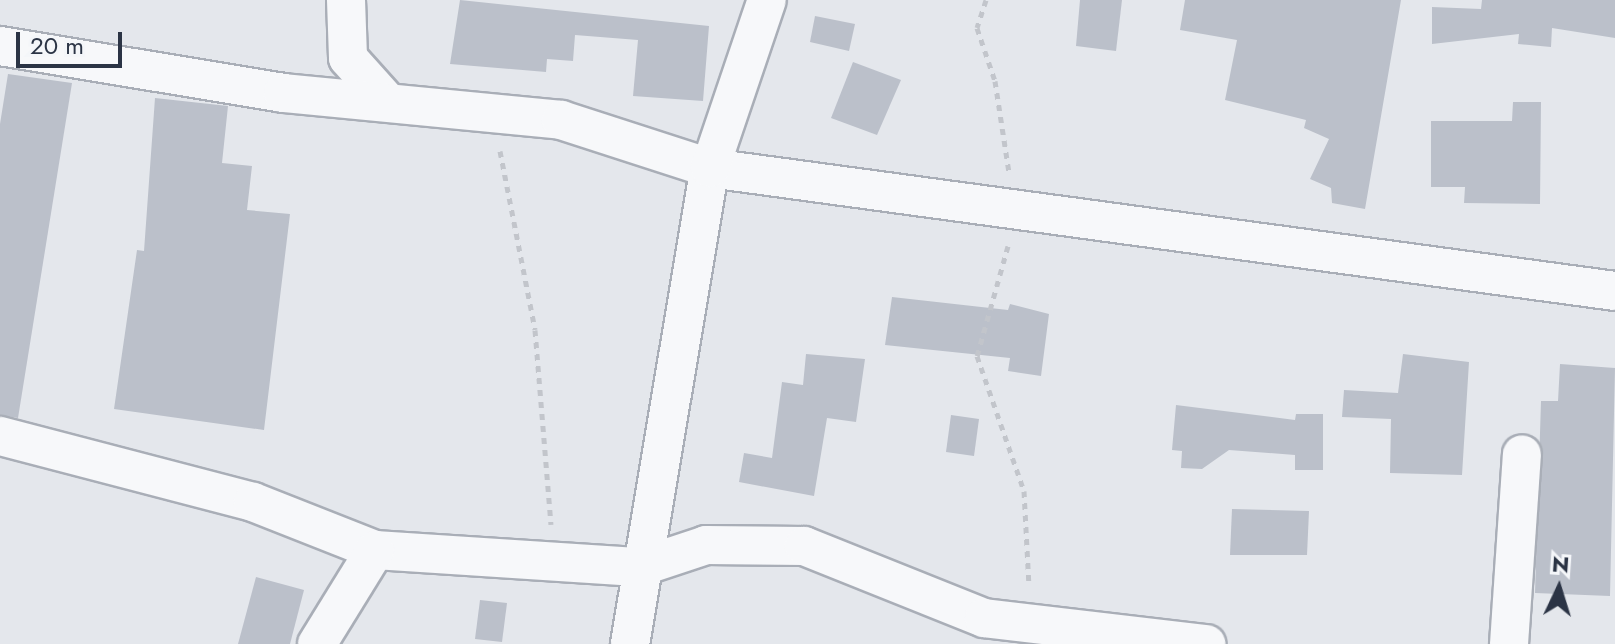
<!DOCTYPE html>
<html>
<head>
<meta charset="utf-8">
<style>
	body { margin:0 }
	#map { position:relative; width:1615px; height:644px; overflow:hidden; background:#e4e7ec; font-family:Jost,sans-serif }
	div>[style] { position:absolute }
	.building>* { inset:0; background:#bbc0ca }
	.path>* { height:5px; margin-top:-2.5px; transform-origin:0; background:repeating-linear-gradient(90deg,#c2c5cb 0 6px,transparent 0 12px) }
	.roads { filter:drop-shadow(2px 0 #a9aeb7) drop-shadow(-2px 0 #a9aeb7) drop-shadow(0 2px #a9aeb7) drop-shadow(0 -2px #a9aeb7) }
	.minor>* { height:38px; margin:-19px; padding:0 19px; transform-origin:19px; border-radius:19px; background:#f7f8fa }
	span { translate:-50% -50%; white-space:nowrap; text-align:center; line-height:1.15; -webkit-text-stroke:8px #f4f6f9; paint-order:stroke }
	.north { position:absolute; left:1519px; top:548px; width:80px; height:80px; -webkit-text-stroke:6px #f4f6f9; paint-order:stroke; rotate:4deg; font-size:22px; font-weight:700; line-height:32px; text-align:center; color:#2b3445 }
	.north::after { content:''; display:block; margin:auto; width:28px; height:36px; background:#2b3445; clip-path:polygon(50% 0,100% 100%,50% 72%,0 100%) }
	.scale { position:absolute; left:16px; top:32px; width:106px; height:36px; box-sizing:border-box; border:4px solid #2b3445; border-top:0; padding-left:10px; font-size:24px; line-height:28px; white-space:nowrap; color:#2b3445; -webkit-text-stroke:6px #f4f6f9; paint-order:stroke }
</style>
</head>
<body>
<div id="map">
	<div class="building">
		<div style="clip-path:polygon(460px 0,709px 26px,703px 101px,633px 96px,638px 40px,575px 35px,573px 61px,547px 59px,546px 72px,450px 64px)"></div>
		<div style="clip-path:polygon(1080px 0,1122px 0,1116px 51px,1076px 46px)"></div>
		<div style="clip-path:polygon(1185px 0,1401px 0,1365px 209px,1332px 203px,1331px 188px,1310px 179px,1329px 139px,1304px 128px,1306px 120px,1225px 100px,1237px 40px,1180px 30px)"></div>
		<div style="clip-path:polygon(1482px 0,1615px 0,1615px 38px,1552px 28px,1551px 47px,1518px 44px,1519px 34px,1432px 44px,1432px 7px,1481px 9px)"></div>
		<div style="clip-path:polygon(815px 16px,855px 24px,849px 51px,810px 42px)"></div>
		<div style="clip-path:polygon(853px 62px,901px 80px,877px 135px,831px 118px)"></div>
		<div style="clip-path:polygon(8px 74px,72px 83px,18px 418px,0 415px,0 124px)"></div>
		<div style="clip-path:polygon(155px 98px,228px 106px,222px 163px,252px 166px,247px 210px,290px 214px,264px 430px,114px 409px,137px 250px,144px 251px)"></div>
		<div style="clip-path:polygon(1513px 102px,1541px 102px,1540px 204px,1464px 203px,1465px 187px,1431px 187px,1431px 121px,1512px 121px)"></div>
		<div style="clip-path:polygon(892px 297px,1008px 310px,1010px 304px,1049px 314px,1041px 376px,1008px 371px,1010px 358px,885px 345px)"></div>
		<div style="clip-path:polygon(806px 354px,865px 359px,856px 422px,827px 418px,814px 496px,739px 482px,744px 453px,772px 458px,782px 382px,803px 385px)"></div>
		<div style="clip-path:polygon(1403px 354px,1469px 362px,1462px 475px,1390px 473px,1391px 419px,1342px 417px,1344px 390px,1398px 393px)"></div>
		<div style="clip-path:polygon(1560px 364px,1615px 368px,1610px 596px,1535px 593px,1541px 401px,1558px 401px)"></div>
		<div style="clip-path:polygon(1176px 405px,1295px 420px,1296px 414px,1323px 414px,1323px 470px,1295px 470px,1295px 455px,1229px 450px,1202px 469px,1181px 468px,1182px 451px,1172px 450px)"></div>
		<div style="clip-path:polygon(951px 415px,979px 419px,974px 456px,946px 452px)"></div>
		<div style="clip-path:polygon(1232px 509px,1309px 511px,1307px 555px,1230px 555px)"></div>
		<div style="clip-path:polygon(256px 577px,304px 590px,290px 644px,238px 644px)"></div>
		<div style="clip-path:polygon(480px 600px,507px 603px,502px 642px,475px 639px)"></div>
	</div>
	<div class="path">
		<div style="left:986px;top:0;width:29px;rotate:108deg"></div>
		<div style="left:977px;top:28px;width:56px;rotate:71.2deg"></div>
		<div style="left:995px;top:81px;width:93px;rotate:81.3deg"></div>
		<div style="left:500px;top:151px;width:182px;rotate:78.9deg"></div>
		<div style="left:535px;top:330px;width:195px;rotate:85.3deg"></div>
		<div style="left:1008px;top:246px;width:114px;rotate:105.7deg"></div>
		<div style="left:977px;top:356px;width:143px;rotate:70.8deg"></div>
		<div style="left:1024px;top:491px;width:95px;rotate:87deg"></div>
	</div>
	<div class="roads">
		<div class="minor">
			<div style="left:346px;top:0;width:58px;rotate:88deg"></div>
			<div style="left:348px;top:58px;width:54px;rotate:48deg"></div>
			<div style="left:0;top:46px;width:287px;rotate:9.4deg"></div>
			<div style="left:283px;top:93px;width:279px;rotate:5.5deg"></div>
			<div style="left:561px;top:120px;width:157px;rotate:17.9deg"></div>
			<div style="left:710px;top:168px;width:913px;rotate:7.74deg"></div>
			<div style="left:0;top:436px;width:261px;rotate:14.6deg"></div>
			<div style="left:253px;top:502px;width:131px;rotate:21.5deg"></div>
			<div style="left:375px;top:550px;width:266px;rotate:3.7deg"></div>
			<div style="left:640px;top:567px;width:70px;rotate:-18.4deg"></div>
			<div style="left:706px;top:545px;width:98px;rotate:0.6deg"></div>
			<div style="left:804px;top:546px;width:194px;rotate:21.8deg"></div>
			<div style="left:984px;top:618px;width:224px;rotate:6.7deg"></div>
			<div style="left:317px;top:644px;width:110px;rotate:-58.3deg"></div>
			<div style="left:630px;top:644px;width:483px;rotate:-80.5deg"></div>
			<div style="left:710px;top:168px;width:177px;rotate:-71.3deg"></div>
			<div style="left:1509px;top:644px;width:190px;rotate:-86.1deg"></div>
		</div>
	</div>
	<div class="north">N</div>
	<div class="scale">20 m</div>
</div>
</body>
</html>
